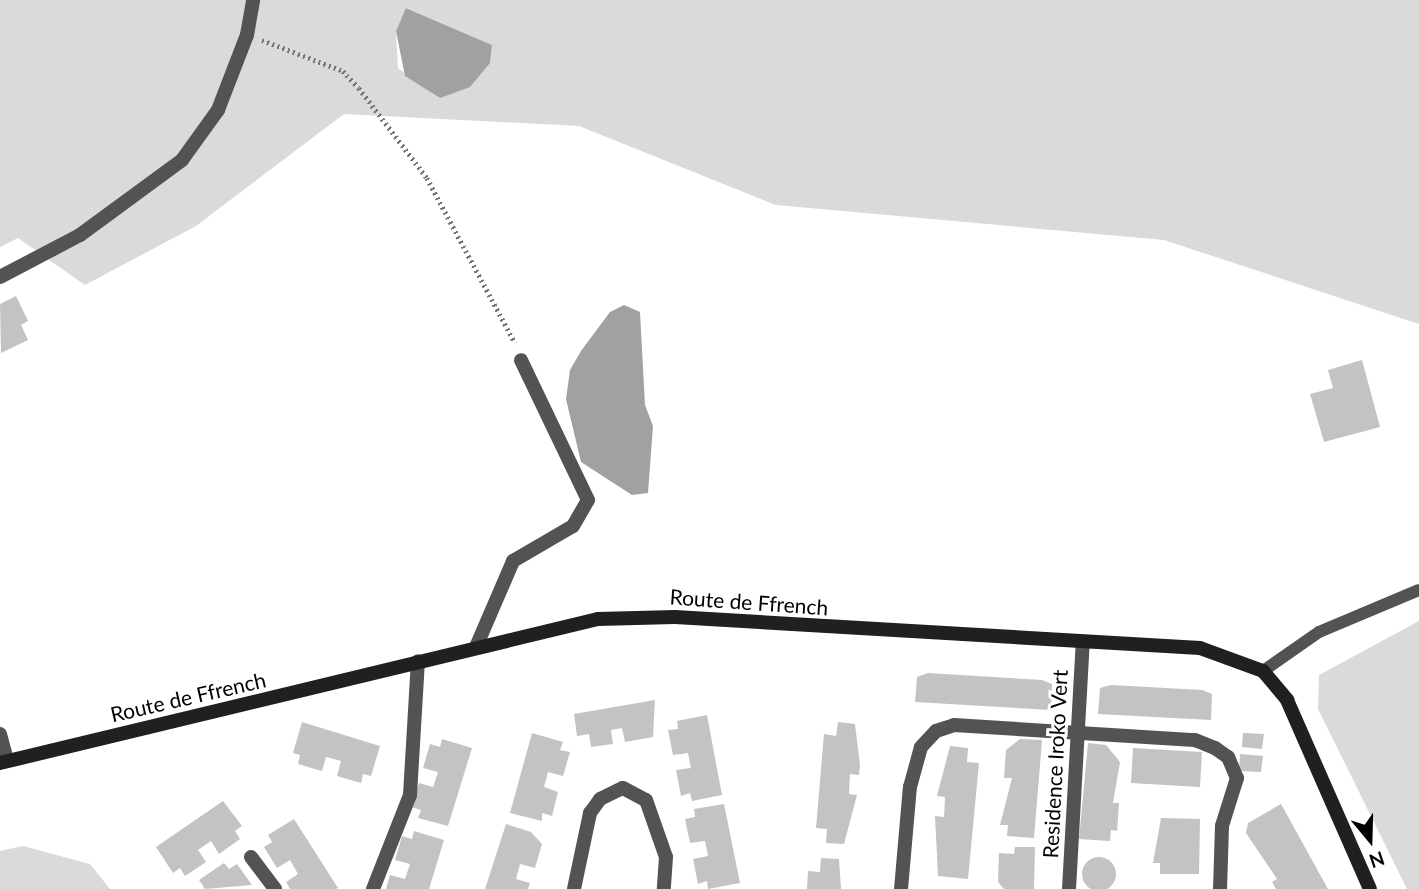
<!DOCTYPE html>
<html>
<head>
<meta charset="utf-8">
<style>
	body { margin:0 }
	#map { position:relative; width:1419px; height:889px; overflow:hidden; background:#fff; font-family:Lato,sans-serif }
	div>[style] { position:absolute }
	.green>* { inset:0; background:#dadada }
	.water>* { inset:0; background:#a1a1a1 }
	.building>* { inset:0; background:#c3c3c3 }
	.round { border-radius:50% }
	.path>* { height:4.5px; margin-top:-2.25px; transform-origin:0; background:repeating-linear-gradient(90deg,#757575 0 2px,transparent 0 5.5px) }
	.service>* { height:12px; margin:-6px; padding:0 6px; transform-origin:6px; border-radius:6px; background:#535353 }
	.minor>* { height:14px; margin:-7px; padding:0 7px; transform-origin:7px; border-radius:7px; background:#535353 }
	.tertiary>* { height:14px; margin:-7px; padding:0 7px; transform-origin:7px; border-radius:7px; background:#535353 }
	.secondary>* { height:14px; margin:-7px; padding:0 7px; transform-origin:7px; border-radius:7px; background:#202020 }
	span { translate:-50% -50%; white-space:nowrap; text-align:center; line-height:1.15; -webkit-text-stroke:6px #fff; paint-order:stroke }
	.street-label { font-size:21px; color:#000 }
	.north { position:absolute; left:1335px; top:805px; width:70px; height:70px; -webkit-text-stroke:5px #fff; paint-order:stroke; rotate:161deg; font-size:19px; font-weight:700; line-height:28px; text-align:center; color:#000 }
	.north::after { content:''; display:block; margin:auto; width:24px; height:32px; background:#000; clip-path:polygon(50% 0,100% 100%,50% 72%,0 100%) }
</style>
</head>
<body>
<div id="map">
	<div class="green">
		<div style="clip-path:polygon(evenodd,0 0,1419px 0,1419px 324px,1164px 240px,776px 205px,579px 126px,344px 114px,196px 226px,85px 285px,18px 238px,0 247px,0 0,407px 8px,492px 45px,490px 63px,440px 98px,429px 91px,398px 68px,396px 31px,407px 8px)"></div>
		<div style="clip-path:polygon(1419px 621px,1419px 889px,1407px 889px,1318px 709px,1319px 675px)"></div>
		<div style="clip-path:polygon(23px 846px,90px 864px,110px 889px,0 889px,0 851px)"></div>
	</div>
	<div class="water">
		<div style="clip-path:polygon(406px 8px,492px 45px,490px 63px,470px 87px,440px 98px,405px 76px,396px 31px)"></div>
		<div style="clip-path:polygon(624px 305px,640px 312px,645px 405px,653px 426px,648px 493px,632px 495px,581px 462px,566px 399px,570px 370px,581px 351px,610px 312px)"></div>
	</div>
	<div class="building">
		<div style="clip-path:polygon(16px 296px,28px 321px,21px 325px,28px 340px,1px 353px,0 304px)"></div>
		<div style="clip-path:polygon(1362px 360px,1380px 427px,1324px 442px,1310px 394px,1333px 388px,1328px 370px)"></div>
		<div style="clip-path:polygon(928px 673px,1042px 680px,1052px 684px,1051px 710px,915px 702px,917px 677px)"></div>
		<div style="clip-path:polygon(1111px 685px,1202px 690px,1212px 694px,1211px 720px,1098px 714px,1100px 688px)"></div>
		<div style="clip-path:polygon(655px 700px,653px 737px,625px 742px,622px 728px,611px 730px,613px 744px,591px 747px,589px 734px,577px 736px,574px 714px)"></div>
		<div style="clip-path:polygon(707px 715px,722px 795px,692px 801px,690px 793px,681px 796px,676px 770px,691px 768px,688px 753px,673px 755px,668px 730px,678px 729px,677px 721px)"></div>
		<div style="clip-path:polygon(302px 722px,380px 746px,371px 776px,363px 774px,361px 783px,337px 776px,341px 761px,326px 757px,322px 771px,298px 764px,300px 755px,293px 753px)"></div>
		<div style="clip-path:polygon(838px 722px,855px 724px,860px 765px,859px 775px,850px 774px,849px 794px,857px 795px,844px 844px,826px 843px,827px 829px,816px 828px,824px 734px,836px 736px)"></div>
		<div style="clip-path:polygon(532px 733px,563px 742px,560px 750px,570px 752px,563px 776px,548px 772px,544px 787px,558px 792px,552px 816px,542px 813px,542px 821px,510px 813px)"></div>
		<div style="clip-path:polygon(1243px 733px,1264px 734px,1262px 749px,1242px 747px)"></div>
		<div style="clip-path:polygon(442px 739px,472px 748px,448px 826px,418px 818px,421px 810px,411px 807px,419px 783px,433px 787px,438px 772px,423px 768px,430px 744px,440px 747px)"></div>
		<div style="clip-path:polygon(1020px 739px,1042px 740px,1034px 838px,1007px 836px,1008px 825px,1000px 825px,1012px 778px,1004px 778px,1006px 750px)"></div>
		<div style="clip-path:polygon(1088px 743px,1106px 745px,1120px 762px,1113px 803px,1119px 803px,1117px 831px,1111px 830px,1110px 841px,1079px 839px)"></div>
		<div style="clip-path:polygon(950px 746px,968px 748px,967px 762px,979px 763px,968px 879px,938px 876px,935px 816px,944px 817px,945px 797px,937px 796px)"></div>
		<div style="clip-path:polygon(1133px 748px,1202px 752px,1200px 787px,1131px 783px)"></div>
		<div style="clip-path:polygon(1240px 754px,1263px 756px,1261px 772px,1239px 771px)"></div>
		<div style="clip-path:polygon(223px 801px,242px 826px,235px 831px,240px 839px,219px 854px,211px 841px,198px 850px,206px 862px,185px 876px,180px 868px,173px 873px,156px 847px)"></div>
		<div style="clip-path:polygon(724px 804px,740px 883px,708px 889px,707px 881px,698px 884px,693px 859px,708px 856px,705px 841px,690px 843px,685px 819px,695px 817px,694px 809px)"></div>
		<div style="clip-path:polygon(1281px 804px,1328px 889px,1276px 889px,1272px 882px,1277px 879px,1246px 833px,1248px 823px)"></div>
		<div style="clip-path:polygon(1161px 818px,1200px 819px,1199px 874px,1160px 874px,1160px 863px,1153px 863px)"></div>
		<div style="clip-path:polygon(294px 819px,338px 888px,336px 889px,290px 889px,286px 882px,298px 874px,290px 860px,277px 868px,264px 847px,272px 842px,268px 835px)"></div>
		<div style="clip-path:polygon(506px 824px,531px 832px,542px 844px,535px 868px,520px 864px,516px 879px,530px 883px,528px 889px,485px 889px)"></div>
		<div style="clip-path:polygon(414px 831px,444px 840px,429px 889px,386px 889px,390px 875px,405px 879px,410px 864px,395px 860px,402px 836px,412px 839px)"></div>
		<div style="clip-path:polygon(1015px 847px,1035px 847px,1034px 889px,1004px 889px,998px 882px,999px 853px,1014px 854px)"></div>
		<div class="round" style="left:1082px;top:857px;width:34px;height:34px"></div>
		<div style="clip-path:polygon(821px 858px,839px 859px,841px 889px,807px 889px,808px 871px,820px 872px)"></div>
		<div style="clip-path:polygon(224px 863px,229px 869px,237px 864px,252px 885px,205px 889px,199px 880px)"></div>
	</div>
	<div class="path">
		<div style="left:262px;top:40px;width:87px;rotate:20.9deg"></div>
		<div style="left:343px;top:71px;width:23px;rotate:47deg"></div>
		<div style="left:359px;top:88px;width:113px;rotate:52.9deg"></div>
		<div style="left:427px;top:178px;width:187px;rotate:61.9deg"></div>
	</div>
	<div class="service">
		<div style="left:1263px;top:671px;width:68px;rotate:-34.9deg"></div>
		<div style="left:1319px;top:632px;width:108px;rotate:-22.8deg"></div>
	</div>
	<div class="minor">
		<div style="left:476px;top:647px;width:94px;rotate:-66.7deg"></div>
		<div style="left:513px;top:561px;width:69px;rotate:-30.3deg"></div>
		<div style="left:573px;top:526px;width:30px;rotate:-60deg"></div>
		<div style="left:588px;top:500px;width:155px;rotate:-115.6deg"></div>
		<div style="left:251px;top:857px;width:40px;rotate:53deg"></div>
		<div style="left:373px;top:889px;width:101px;rotate:-68.5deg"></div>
		<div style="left:410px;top:795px;width:134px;rotate:-86.6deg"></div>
		<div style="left:574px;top:889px;width:78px;rotate:-78.1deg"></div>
		<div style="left:590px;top:813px;width:17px;rotate:-54deg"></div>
		<div style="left:600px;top:799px;width:25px;rotate:-26deg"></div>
		<div style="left:623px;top:788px;width:26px;rotate:28deg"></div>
		<div style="left:646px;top:800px;width:60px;rotate:70.7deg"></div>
		<div style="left:666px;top:857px;width:32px;rotate:94deg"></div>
		<div style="left:901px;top:889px;width:102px;rotate:-85deg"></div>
		<div style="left:910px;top:787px;width:41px;rotate:-74.6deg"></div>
		<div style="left:921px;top:747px;width:22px;rotate:-47deg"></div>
		<div style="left:936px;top:731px;width:19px;rotate:-18deg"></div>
		<div style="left:954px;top:725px;width:241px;rotate:3.6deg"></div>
		<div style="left:1195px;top:740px;width:22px;rotate:22deg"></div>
		<div style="left:1215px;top:748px;width:16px;rotate:35deg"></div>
		<div style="left:1228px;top:757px;width:23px;rotate:67deg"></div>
		<div style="left:1237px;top:778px;width:50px;rotate:107.4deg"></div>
		<div style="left:1222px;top:826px;width:63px;rotate:91.8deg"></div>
		<div style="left:1069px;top:889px;width:247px;rotate:-86.8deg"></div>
	</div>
	<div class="tertiary">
		<div style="left:0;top:277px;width:90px;rotate:-27.7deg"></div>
		<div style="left:80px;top:235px;width:127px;rotate:-36.3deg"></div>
		<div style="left:182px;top:160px;width:62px;rotate:-54.2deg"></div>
		<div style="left:218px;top:110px;width:80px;rotate:-68.9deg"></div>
		<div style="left:247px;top:35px;width:36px;rotate:-80deg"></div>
		<div style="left:0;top:734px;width:27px;rotate:75deg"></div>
	</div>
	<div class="secondary">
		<div style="left:0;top:763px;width:615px;rotate:-13.54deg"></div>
		<div style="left:598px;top:619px;width:77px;rotate:-1.5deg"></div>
		<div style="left:675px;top:617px;width:526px;rotate:3.38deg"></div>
		<div style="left:1200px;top:648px;width:67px;rotate:20.1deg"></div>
		<div style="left:1263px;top:671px;width:38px;rotate:50deg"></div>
		<div style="left:1287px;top:700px;width:206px;rotate:66.3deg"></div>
	</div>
	<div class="street-label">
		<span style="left:749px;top:602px;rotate:4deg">Route de Ffrench</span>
		<span style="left:188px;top:697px;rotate:-13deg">Route de Ffrench</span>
		<span style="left:1055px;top:764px;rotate:-87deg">Residence Iroko Vert</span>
	</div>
	<div class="north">N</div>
</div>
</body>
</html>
